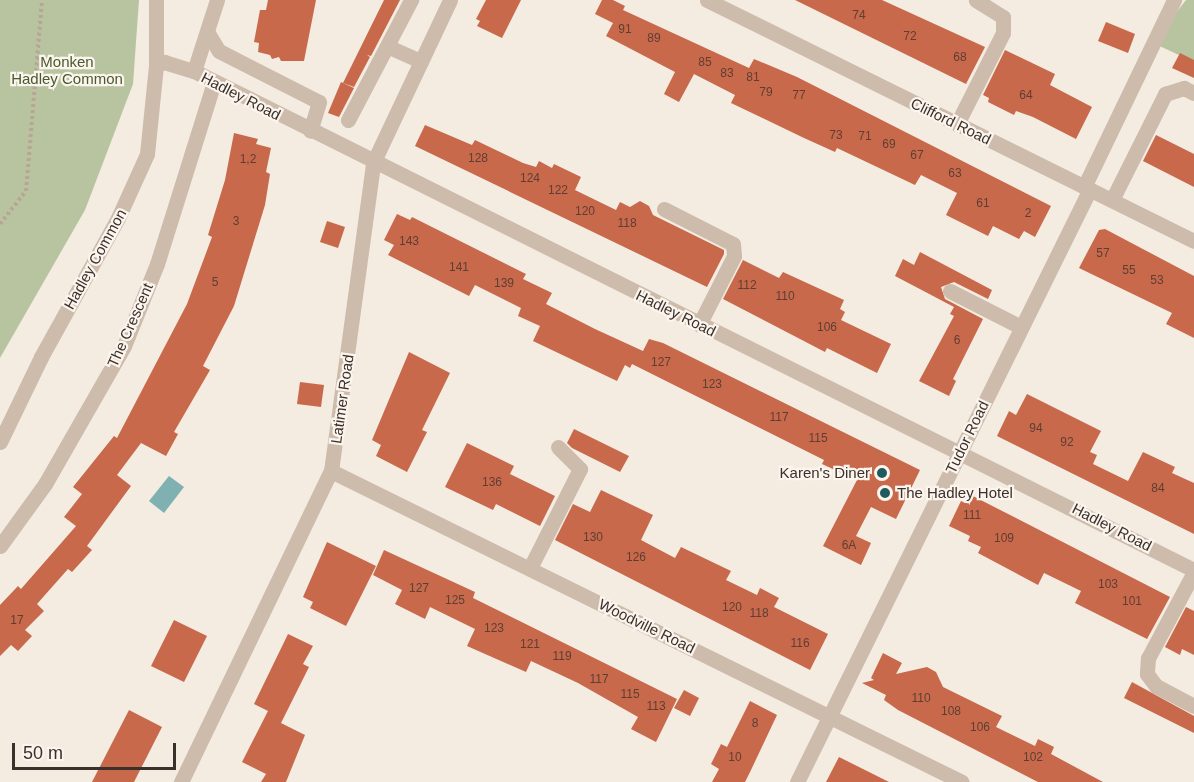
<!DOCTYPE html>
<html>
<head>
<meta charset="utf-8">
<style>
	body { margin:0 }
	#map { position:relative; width:1194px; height:782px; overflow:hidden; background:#f4ebe1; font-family:Helvetica,sans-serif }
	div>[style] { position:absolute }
	.green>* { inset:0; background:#b8c4a0 }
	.water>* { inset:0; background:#7fb0b2 }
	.building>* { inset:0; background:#c8694b }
	.path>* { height:4px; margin-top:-2px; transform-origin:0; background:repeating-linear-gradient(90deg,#b9a596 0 3px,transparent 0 6px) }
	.minor>* { height:15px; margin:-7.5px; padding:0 7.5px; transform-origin:7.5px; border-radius:7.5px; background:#cdbbac }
	.dots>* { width:16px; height:16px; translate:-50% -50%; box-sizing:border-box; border:3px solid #fbf5ee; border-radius:50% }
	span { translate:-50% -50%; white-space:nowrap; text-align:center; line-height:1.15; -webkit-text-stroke:4.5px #fbf5ee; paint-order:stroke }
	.number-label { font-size:12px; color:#5e3e33 }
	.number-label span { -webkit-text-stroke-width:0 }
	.park-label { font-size:15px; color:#4a5a2e }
	.street-label { font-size:15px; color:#3b302b }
	.poi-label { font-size:15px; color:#3b302b }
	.right { translate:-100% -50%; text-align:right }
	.left { translate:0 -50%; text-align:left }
	.scale { position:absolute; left:12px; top:743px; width:164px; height:27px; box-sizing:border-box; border:3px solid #3b302b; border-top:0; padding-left:8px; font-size:18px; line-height:21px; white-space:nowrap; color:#3b302b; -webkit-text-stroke:4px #fbf5ee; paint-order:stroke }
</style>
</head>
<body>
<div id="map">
	<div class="green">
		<div style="clip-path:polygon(0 0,139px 0,133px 84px,85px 210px,0 358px)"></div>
		<div style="clip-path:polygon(1186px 0,1194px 0,1194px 62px,1153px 43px)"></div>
	</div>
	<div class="water">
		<div style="clip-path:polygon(169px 476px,184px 487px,164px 513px,149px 501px)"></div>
	</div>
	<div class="building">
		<div style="clip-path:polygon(268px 0,316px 0,304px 61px,281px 61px,279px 57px,272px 59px,270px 55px,258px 52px,259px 43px,254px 42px,260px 10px,266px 10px)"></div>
		<div style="clip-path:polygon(384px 0,400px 0,371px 56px,367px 55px,370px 57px,354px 87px,343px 83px)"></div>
		<div style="clip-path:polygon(486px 0,521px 0,502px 38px,477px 26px,480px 21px,476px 19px)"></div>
		<div style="clip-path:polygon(602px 0,613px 0,625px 6px,623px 10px,749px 68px,754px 59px,797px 77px,1051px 206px,1035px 237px,1024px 231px,1019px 239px,993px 226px,988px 236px,946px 215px,957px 193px,921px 175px,915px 185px,837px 148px,835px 152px,804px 138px,731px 103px,735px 95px,694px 74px,679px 102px,664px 94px,675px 72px,606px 36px,613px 23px,595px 14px)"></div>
		<div style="clip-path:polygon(795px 0,882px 0,985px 47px,966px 84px)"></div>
		<div style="clip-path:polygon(1106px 22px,1135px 34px,1128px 53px,1098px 41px)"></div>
		<div style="clip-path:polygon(1005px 50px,1055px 74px,1050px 85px,1092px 107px,1076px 139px,1033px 117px,1016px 111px,1014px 115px,988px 102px,989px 98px,983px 95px)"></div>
		<div style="clip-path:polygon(1180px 53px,1194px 60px,1194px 78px,1172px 68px)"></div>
		<div style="clip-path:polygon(341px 82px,354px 88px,339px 117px,328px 113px)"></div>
		<div style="clip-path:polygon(425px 125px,472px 145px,475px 140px,523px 163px,536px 167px,539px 161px,552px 168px,554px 164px,581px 177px,575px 190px,616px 210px,620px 202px,630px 207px,640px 201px,649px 206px,653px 215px,724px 250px,724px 254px,707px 287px,415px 146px)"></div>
		<div style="clip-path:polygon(234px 133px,258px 139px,256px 144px,271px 148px,266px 172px,270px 174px,265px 205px,234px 306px,203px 366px,210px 370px,174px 432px,178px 434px,166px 456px,141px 443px,117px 475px,131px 486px,87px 546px,92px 550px,72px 572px,68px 569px,37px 604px,44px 611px,25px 630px,32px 636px,18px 651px,11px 645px,0 656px,0 605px,18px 586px,21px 589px,76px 526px,64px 517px,82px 494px,73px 487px,114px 436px,117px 438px,187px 304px,212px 237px,208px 235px,225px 180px)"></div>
		<div style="clip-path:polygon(1156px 135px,1194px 154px,1194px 187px,1143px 161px)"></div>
		<div style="clip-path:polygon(397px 214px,410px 220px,412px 217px,526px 274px,523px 279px,552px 293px,546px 304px,595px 329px,643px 351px,649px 339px,663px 343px,920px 470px,896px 519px,871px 507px,856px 536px,871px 543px,861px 565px,823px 546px,857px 480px,822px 464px,824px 460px,632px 364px,630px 368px,625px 365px,617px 381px,533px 341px,540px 326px,518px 316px,521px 308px,475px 285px,469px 296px,388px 255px,394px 245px,384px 240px)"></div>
		<div style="clip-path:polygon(327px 221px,345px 227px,338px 248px,320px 242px)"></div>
		<div style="clip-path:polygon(1105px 229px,1194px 276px,1194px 338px,1166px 324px,1172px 313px,1079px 268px,1099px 230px)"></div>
		<div style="clip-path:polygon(920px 252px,992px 290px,988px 299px,954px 282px,941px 287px,945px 299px,983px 319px,953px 379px,956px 381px,949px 396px,919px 381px,954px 316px,950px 314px,954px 307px,895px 276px,903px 259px,914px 265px)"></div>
		<div style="clip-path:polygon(743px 260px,779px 278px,783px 272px,844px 300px,840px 309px,845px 312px,841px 320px,891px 344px,877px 373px,827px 348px,825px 352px,723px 299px)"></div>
		<div style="clip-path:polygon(409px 352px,450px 373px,422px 430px,427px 432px,407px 472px,376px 456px,381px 445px,372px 440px)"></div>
		<div style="clip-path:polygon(300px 382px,324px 385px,321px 407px,297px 404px)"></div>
		<div style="clip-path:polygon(1027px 394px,1101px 431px,1090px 452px,1097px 455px,1093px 464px,1128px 481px,1143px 452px,1175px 467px,1172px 473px,1194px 483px,1194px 534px,997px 436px,1009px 411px,1016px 415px)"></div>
		<div style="clip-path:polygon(574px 429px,629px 456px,620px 472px,572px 448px,567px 443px)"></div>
		<div style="clip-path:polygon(467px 443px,514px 466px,510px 474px,555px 496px,540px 526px,496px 504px,493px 510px,445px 487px)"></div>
		<div style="clip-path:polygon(601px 490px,653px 515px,641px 540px,675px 558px,681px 547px,731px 571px,726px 580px,757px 595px,760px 588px,779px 598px,774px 607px,828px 634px,810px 670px,555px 540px,573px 504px,590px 512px)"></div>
		<div style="clip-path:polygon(969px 494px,1170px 597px,1147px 639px,1075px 603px,1081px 591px,1044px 573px,1038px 585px,978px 553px,981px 547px,968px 541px,970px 536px,949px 526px,961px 501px,965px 503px)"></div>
		<div style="clip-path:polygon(327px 542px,376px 566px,346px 626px,310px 608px,313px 602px,303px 597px)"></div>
		<div style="clip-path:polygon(384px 550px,475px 592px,473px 598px,677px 699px,656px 742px,631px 729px,638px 717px,578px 683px,531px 661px,526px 672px,467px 646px,475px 629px,430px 607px,425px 619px,395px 604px,402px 590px,373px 575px)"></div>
		<div style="clip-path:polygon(1186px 607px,1194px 611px,1194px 655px,1182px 649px,1180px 655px,1165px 647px)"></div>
		<div style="clip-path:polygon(174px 620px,207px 636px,184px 682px,151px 666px)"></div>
		<div style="clip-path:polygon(288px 634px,313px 646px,303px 664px,309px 667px,281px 723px,305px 735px,286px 782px,261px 782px,266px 774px,242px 762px,268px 711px,254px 704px)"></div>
		<div style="clip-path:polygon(883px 653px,902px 663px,896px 674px,927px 667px,936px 672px,943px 687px,1002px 716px,996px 727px,1035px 746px,1038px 739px,1054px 747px,1051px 754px,1103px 782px,1038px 782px,898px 710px,884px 700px,886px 695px,862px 683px,874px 680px,871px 678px)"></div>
		<div style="clip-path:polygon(1132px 682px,1194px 716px,1194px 733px,1124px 698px)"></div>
		<div style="clip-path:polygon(684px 690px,699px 698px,690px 716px,674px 708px)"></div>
		<div style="clip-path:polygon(750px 701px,777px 715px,751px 770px,745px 782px,712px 782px,719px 769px,711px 764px,721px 744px,727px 747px)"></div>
		<div style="clip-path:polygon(129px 710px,162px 727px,134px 782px,92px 782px)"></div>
		<div style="clip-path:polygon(839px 757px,889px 782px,826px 782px)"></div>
	</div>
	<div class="path">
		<div style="left:0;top:224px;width:42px;rotate:-51.8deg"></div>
		<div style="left:26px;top:191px;width:192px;rotate:-85.2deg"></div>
	</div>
	<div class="minor">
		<div style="left:707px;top:0;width:543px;rotate:26.33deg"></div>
		<div style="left:208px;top:33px;width:21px;rotate:59deg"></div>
		<div style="left:219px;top:51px;width:112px;rotate:27deg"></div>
		<div style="left:319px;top:102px;width:30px;rotate:107deg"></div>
		<div style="left:389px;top:47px;width:35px;rotate:24deg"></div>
		<div style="left:156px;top:65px;width:9px;rotate:-21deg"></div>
		<div style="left:164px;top:62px;width:31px;rotate:17deg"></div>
		<div style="left:194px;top:71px;width:1118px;rotate:26.52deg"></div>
		<div style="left:194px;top:71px;width:75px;rotate:-72.1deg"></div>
		<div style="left:348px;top:120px;width:136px;rotate:-62.3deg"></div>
		<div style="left:957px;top:124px;width:102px;rotate:-63.2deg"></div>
		<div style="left:1003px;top:33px;width:16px;rotate:-90deg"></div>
		<div style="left:1003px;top:17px;width:32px;rotate:-148deg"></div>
		<div style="left:1084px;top:187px;width:208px;rotate:-64.3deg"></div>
		<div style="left:1112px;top:200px;width:119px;rotate:-63.4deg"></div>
		<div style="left:1165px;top:94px;width:20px;rotate:-18deg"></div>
		<div style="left:1184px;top:88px;width:11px;rotate:27deg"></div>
		<div style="left:664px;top:209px;width:77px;rotate:26.9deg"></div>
		<div style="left:733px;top:244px;width:12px;rotate:85deg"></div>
		<div style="left:734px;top:256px;width:77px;rotate:116.9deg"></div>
		<div style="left:950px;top:291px;width:80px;rotate:26.9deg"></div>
		<div style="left:0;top:442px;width:94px;rotate:-64.2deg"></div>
		<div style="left:41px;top:357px;width:159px;rotate:-61deg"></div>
		<div style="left:118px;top:218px;width:70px;rotate:-65.6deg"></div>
		<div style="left:147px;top:154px;width:89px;rotate:-84.2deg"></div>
		<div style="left:156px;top:65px;width:65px;rotate:-90deg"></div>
		<div style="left:331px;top:471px;width:703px;rotate:26.24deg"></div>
		<div style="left:0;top:546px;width:77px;rotate:-54deg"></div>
		<div style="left:45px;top:484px;width:159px;rotate:-60.2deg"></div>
		<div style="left:124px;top:346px;width:88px;rotate:-68.1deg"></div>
		<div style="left:157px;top:264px;width:191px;rotate:-72.6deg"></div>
		<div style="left:530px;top:568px;width:111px;rotate:-63.2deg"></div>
		<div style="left:580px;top:469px;width:31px;rotate:-135deg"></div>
		<div style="left:1194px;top:572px;width:98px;rotate:118.1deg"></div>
		<div style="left:1148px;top:658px;width:16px;rotate:94deg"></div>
		<div style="left:1147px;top:674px;width:15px;rotate:53deg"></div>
		<div style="left:1156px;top:686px;width:43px;rotate:27.8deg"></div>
		<div style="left:181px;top:782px;width:345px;rotate:-64.3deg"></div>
		<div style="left:331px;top:471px;width:311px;rotate:-82.2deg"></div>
		<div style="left:373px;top:163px;width:180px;rotate:-64.7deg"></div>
		<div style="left:797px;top:782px;width:661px;rotate:-63.71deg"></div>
	</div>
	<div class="dots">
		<div style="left:882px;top:473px;background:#1f5a5e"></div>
		<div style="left:885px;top:493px;background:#1f5a5e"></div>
	</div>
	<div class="number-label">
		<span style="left:859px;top:16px">74</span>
		<span style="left:625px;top:30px">91</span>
		<span style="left:910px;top:37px">72</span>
		<span style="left:654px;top:39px">89</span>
		<span style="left:960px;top:58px">68</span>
		<span style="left:705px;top:63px">85</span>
		<span style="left:727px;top:74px">83</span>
		<span style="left:753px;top:78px">81</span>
		<span style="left:766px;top:93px">79</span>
		<span style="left:799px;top:96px">77</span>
		<span style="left:1026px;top:96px">64</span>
		<span style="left:836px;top:136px">73</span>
		<span style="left:865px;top:137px">71</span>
		<span style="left:889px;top:145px">69</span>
		<span style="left:917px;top:156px">67</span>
		<span style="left:478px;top:159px">128</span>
		<span style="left:248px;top:160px">1,2</span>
		<span style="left:955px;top:174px">63</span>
		<span style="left:530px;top:179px">124</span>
		<span style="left:558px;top:191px">122</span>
		<span style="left:983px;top:204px">61</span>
		<span style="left:585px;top:212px">120</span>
		<span style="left:1028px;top:214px">2</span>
		<span style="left:236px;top:222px">3</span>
		<span style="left:627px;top:224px">118</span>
		<span style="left:409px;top:242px">143</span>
		<span style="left:1103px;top:254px">57</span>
		<span style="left:459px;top:268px">141</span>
		<span style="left:1129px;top:271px">55</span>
		<span style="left:1157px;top:281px">53</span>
		<span style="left:215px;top:283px">5</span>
		<span style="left:504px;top:284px">139</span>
		<span style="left:747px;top:286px">112</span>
		<span style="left:785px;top:297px">110</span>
		<span style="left:827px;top:328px">106</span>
		<span style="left:957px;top:341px">6</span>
		<span style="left:661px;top:363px">127</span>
		<span style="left:712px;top:385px">123</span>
		<span style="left:779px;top:418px">117</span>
		<span style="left:1036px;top:429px">94</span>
		<span style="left:818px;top:439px">115</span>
		<span style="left:1067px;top:443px">92</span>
		<span style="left:492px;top:483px">136</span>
		<span style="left:1158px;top:489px">84</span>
		<span style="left:972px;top:516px">111</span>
		<span style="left:593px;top:538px">130</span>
		<span style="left:1004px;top:539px">109</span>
		<span style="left:849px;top:546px">6A</span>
		<span style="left:636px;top:558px">126</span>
		<span style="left:1108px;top:585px">103</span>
		<span style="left:419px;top:589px">127</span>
		<span style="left:455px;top:601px">125</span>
		<span style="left:1132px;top:602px">101</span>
		<span style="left:732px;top:608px">120</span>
		<span style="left:759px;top:614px">118</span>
		<span style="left:17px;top:621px">17</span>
		<span style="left:494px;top:629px">123</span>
		<span style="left:800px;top:644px">116</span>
		<span style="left:530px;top:645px">121</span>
		<span style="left:562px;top:657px">119</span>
		<span style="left:599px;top:680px">117</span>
		<span style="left:630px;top:695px">115</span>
		<span style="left:921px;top:699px">110</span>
		<span style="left:656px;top:707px">113</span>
		<span style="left:951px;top:712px">108</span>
		<span style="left:755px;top:724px">8</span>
		<span style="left:980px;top:728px">106</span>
		<span style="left:735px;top:758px">10</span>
		<span style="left:1033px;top:758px">102</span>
	</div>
	<div class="park-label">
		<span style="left:67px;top:70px">Monken<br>Hadley Common</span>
	</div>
	<div class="street-label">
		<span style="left:241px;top:96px;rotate:27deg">Hadley Road</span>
		<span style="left:951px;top:121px;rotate:26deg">Clifford Road</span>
		<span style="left:95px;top:259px;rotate:-61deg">Hadley Common</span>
		<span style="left:676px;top:313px;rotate:26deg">Hadley Road</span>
		<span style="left:130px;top:325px;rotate:-66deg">The Crescent</span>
		<span style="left:342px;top:399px;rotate:-82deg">Latimer Road</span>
		<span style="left:967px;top:437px;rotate:-64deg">Tudor Road</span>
		<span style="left:1112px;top:527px;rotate:27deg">Hadley Road</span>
		<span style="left:647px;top:626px;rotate:26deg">Woodville Road</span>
	</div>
	<div class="poi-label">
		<span class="right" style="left:870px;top:473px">Karen's Diner</span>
		<span class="left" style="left:897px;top:493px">The Hadley Hotel</span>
	</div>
	<div class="scale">50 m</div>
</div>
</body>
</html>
